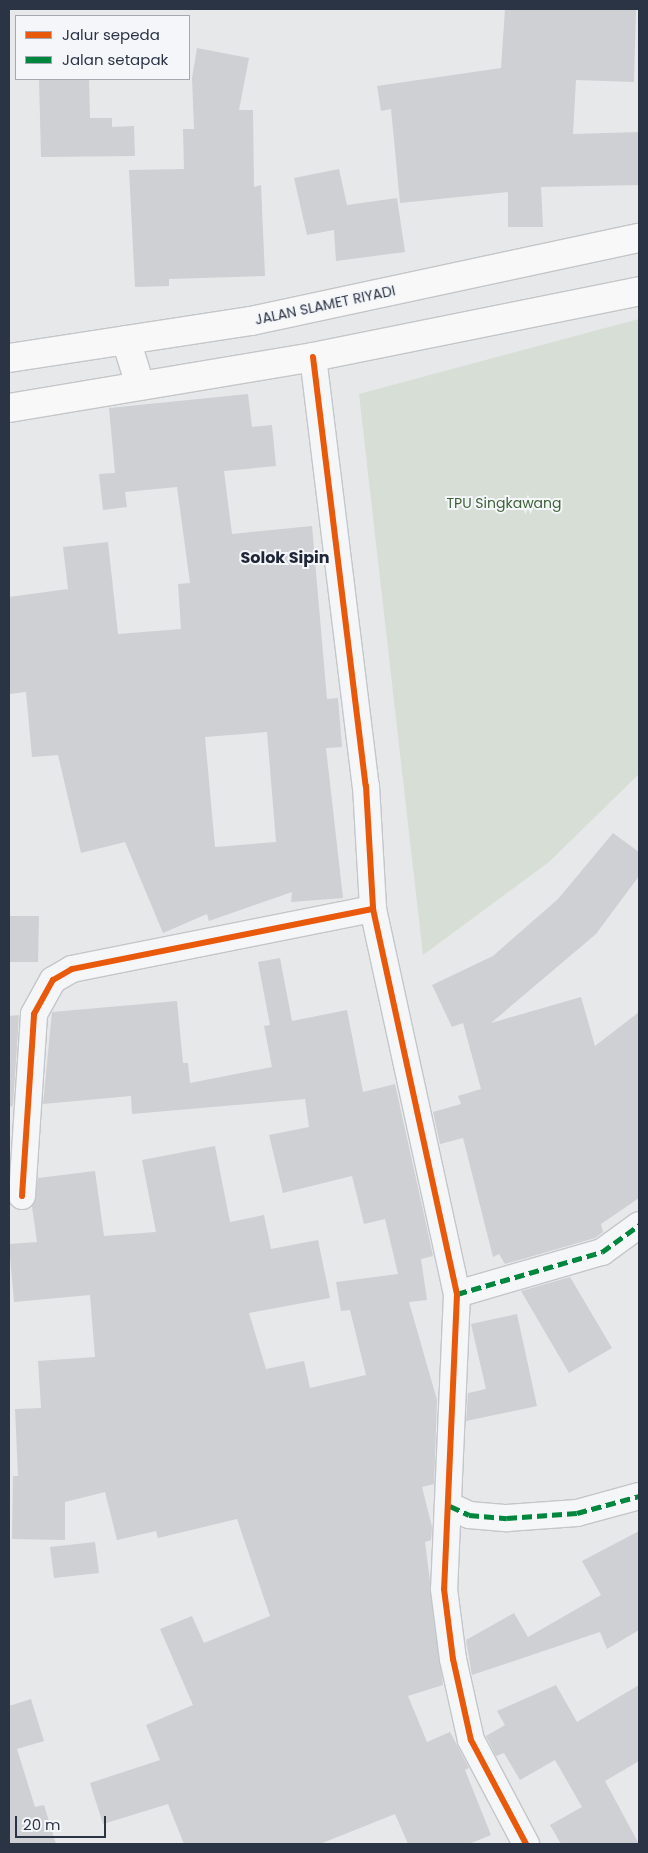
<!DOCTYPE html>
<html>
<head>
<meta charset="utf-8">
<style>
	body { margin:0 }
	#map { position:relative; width:648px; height:1853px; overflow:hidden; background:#e6e8ea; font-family:Poppins,sans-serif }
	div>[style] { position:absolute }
	.green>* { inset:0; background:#d6ded6 }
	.building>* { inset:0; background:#ced0d3 }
	.roads { filter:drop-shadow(1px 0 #c4c6c8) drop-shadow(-1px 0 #c4c6c8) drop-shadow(0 1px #c4c6c8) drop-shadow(0 -1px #c4c6c8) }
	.minor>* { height:26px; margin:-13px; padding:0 13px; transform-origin:13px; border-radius:13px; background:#f5f6f7 }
	.secondary>* { height:28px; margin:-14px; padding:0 14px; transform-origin:14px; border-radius:14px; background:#f8f8f8 }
	.quiet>* { height:5px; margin-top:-2.5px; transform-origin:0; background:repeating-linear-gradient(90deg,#00873e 0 10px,transparent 0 15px) }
	.cycleway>* { height:6px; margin:-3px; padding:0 3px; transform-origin:3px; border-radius:3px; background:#e8590c }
	span { translate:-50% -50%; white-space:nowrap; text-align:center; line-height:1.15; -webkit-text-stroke:4px #f4f6f9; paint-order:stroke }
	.street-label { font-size:14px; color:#2b3445 }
	.park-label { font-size:14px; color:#3f6138 }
	.quarter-label { font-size:16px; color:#1d2536; font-weight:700 }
	.frame { position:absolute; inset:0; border:10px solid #2b3445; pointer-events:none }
	.legend { position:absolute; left:15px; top:15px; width:175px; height:65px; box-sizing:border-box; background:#f4f6f9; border:1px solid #a4a8b1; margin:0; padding:6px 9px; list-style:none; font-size:15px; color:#2b3445 }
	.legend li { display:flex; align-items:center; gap:10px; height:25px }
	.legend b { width:25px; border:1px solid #a4a8b1 }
	.scale { position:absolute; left:15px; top:1816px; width:91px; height:22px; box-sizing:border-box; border:2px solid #2b3445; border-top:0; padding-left:6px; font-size:15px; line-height:18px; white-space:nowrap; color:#2b3445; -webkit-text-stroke:4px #f4f6f9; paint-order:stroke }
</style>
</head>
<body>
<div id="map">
	<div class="green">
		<div style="clip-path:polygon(639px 319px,639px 774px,549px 862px,423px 955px,359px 394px)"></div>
	</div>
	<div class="building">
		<div style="clip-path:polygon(505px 9px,636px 9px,634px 82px,576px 80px,573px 134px,639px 132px,639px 185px,541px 187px,543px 227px,508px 227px,508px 192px,400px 203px,391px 109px,381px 111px,377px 86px,501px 68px)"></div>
		<div style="clip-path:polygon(197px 48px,249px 58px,239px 110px,253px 110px,254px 187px,261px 185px,265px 276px,169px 279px,169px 286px,135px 287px,129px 170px,184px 169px,183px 129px,194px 129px,192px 78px)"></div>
		<div style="clip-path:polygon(39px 79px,89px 79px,90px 118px,112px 118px,112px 127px,134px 126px,135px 156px,41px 157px)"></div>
		<div style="clip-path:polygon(339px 169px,347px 205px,397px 198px,405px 252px,336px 261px,334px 230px,307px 235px,294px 178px)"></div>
		<div style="clip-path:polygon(evenodd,248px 394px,252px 427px,272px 425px,276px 466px,224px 471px,232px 534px,312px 526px,327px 699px,338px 698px,342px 747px,326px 748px,343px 898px,291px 902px,292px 892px,209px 921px,207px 914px,163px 933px,125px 842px,81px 853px,58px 755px,32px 757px,26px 692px,9px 694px,9px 597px,68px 589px,63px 547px,108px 542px,118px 634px,181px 629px,178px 584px,190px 583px,177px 487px,125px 492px,127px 507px,103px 510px,99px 474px,115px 473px,109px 408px,248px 394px,267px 732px,276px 842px,215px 847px,205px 737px,267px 732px)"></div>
		<div style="clip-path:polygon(613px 833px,639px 852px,639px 876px,596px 934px,491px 1023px,581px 997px,595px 1046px,639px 1012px,639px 1198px,601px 1224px,603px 1232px,595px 1238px,505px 1264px,499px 1254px,493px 1257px,463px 1138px,440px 1144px,433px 1112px,461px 1104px,458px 1096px,481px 1089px,463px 1023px,452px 1027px,432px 985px,493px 956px,558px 899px)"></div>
		<div style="clip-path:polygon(9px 916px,39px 916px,38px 962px,9px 962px)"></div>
		<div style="clip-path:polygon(280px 958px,292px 1021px,347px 1010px,363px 1092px,395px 1084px,423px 1210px,433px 1256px,421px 1259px,427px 1300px,409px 1302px,437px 1400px,434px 1484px,422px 1487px,432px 1527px,431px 1540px,425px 1542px,443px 1685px,408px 1696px,427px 1742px,450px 1732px,469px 1768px,465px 1770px,491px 1835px,469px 1844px,408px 1844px,395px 1814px,320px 1844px,184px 1844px,168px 1804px,103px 1824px,90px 1783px,160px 1760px,146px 1725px,193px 1705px,160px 1629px,192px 1616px,204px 1643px,270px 1616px,237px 1519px,158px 1538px,156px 1531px,117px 1540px,105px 1492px,65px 1502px,65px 1540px,12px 1539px,13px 1476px,18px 1476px,15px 1409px,41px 1408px,38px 1361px,95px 1357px,90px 1295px,14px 1302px,9px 1244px,37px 1242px,32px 1207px,38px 1178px,95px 1171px,104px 1236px,156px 1232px,142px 1160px,215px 1146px,230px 1222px,264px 1215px,271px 1249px,318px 1240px,330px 1298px,249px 1313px,266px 1369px,304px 1361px,310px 1388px,366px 1375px,350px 1310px,341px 1311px,336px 1282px,398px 1274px,385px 1219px,364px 1224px,352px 1176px,283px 1193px,269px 1135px,309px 1127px,305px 1099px,132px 1114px,131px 1096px,43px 1104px,52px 1012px,177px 1001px,183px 1063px,188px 1063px,190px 1083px,272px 1067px,264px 1026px,270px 1025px,258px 962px)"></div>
		<div style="clip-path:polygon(19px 1015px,13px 1106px,9px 1107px,9px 1016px)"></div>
		<div style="clip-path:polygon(570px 1277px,612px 1348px,569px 1373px,521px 1291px)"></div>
		<div style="clip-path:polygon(517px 1314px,537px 1406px,466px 1421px,468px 1393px,486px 1389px,471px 1324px)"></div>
		<div style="clip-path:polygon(639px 1531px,639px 1630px,607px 1649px,600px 1632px,472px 1675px,466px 1640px,514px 1613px,528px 1637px,601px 1595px,582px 1561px)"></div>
		<div style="clip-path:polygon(95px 1542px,99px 1573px,54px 1578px,50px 1547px)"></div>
		<div style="clip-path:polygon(556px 1685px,577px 1722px,639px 1685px,639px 1761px,605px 1781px,639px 1844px,561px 1844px,550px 1825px,582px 1807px,555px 1760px,520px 1780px,504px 1753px,496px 1756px,486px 1736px,505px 1725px,497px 1711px)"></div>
		<div style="clip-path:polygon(31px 1699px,44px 1741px,17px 1749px,35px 1807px,44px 1805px,56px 1844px,9px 1844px,9px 1706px)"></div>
	</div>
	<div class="roads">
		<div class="minor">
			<div style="left:313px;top:357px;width:432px;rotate:83deg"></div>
			<div style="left:366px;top:786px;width:123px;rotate:86.7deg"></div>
			<div style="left:373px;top:909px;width:394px;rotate:77.7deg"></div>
			<div style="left:457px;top:1294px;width:295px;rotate:92.5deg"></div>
			<div style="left:444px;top:1589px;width:71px;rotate:82.7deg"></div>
			<div style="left:453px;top:1659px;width:83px;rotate:77.5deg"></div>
			<div style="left:471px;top:1740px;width:118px;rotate:62.1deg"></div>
			<div style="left:22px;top:1196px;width:182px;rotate:-86.2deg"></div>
			<div style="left:34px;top:1014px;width:39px;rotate:-61deg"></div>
			<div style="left:53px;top:980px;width:22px;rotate:-30deg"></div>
			<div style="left:72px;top:969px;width:307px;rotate:-11.3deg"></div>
			<div style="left:457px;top:1294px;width:151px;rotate:-16.2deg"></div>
			<div style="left:602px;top:1252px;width:46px;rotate:-36.1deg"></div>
			<div style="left:450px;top:1506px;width:21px;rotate:25deg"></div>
			<div style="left:469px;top:1515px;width:38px;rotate:5deg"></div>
			<div style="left:507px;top:1518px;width:70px;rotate:-4.1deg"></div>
			<div style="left:577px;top:1513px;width:64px;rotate:-15.3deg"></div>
		</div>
		<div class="secondary">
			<div style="left:126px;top:340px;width:47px;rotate:72.7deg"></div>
			<div style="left:9px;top:358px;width:245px;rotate:-8.7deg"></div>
			<div style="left:251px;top:321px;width:397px;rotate:-12.1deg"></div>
			<div style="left:9px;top:408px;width:308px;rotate:-9.5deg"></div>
			<div style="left:313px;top:357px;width:333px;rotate:-11.4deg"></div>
		</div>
	</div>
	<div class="quiet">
		<div style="left:457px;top:1294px;width:151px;rotate:-16.2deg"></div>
		<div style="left:602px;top:1252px;width:46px;rotate:-36.1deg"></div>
		<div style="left:450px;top:1506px;width:21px;rotate:25deg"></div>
		<div style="left:469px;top:1515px;width:38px;rotate:5deg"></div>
		<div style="left:507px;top:1518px;width:70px;rotate:-4.1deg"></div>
		<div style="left:577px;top:1513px;width:64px;rotate:-15.3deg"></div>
	</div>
	<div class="cycleway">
		<div style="left:313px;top:357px;width:432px;rotate:83deg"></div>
		<div style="left:366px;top:786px;width:123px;rotate:86.7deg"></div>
		<div style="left:373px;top:909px;width:394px;rotate:77.7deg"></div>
		<div style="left:457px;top:1294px;width:295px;rotate:92.5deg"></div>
		<div style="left:444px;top:1589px;width:71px;rotate:82.7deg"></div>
		<div style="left:453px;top:1659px;width:83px;rotate:77.5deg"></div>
		<div style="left:471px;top:1740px;width:118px;rotate:62.1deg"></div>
		<div style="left:22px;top:1196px;width:182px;rotate:-86.2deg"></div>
		<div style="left:34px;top:1014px;width:39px;rotate:-61deg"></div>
		<div style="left:53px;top:980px;width:22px;rotate:-30deg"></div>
		<div style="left:72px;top:969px;width:307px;rotate:-11.3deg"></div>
	</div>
	<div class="street-label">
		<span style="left:325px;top:305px;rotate:-12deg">JALAN SLAMET RIYADI</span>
	</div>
	<div class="park-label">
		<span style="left:504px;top:503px">TPU Singkawang</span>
	</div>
	<div class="quarter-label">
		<span style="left:285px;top:558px">Solok Sipin</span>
	</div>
	<div class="frame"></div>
	<ul class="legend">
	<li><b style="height:6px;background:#e8590c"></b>Jalur sepeda</li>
	<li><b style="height:6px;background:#00873e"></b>Jalan setapak</li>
	</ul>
	<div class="scale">20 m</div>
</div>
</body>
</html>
